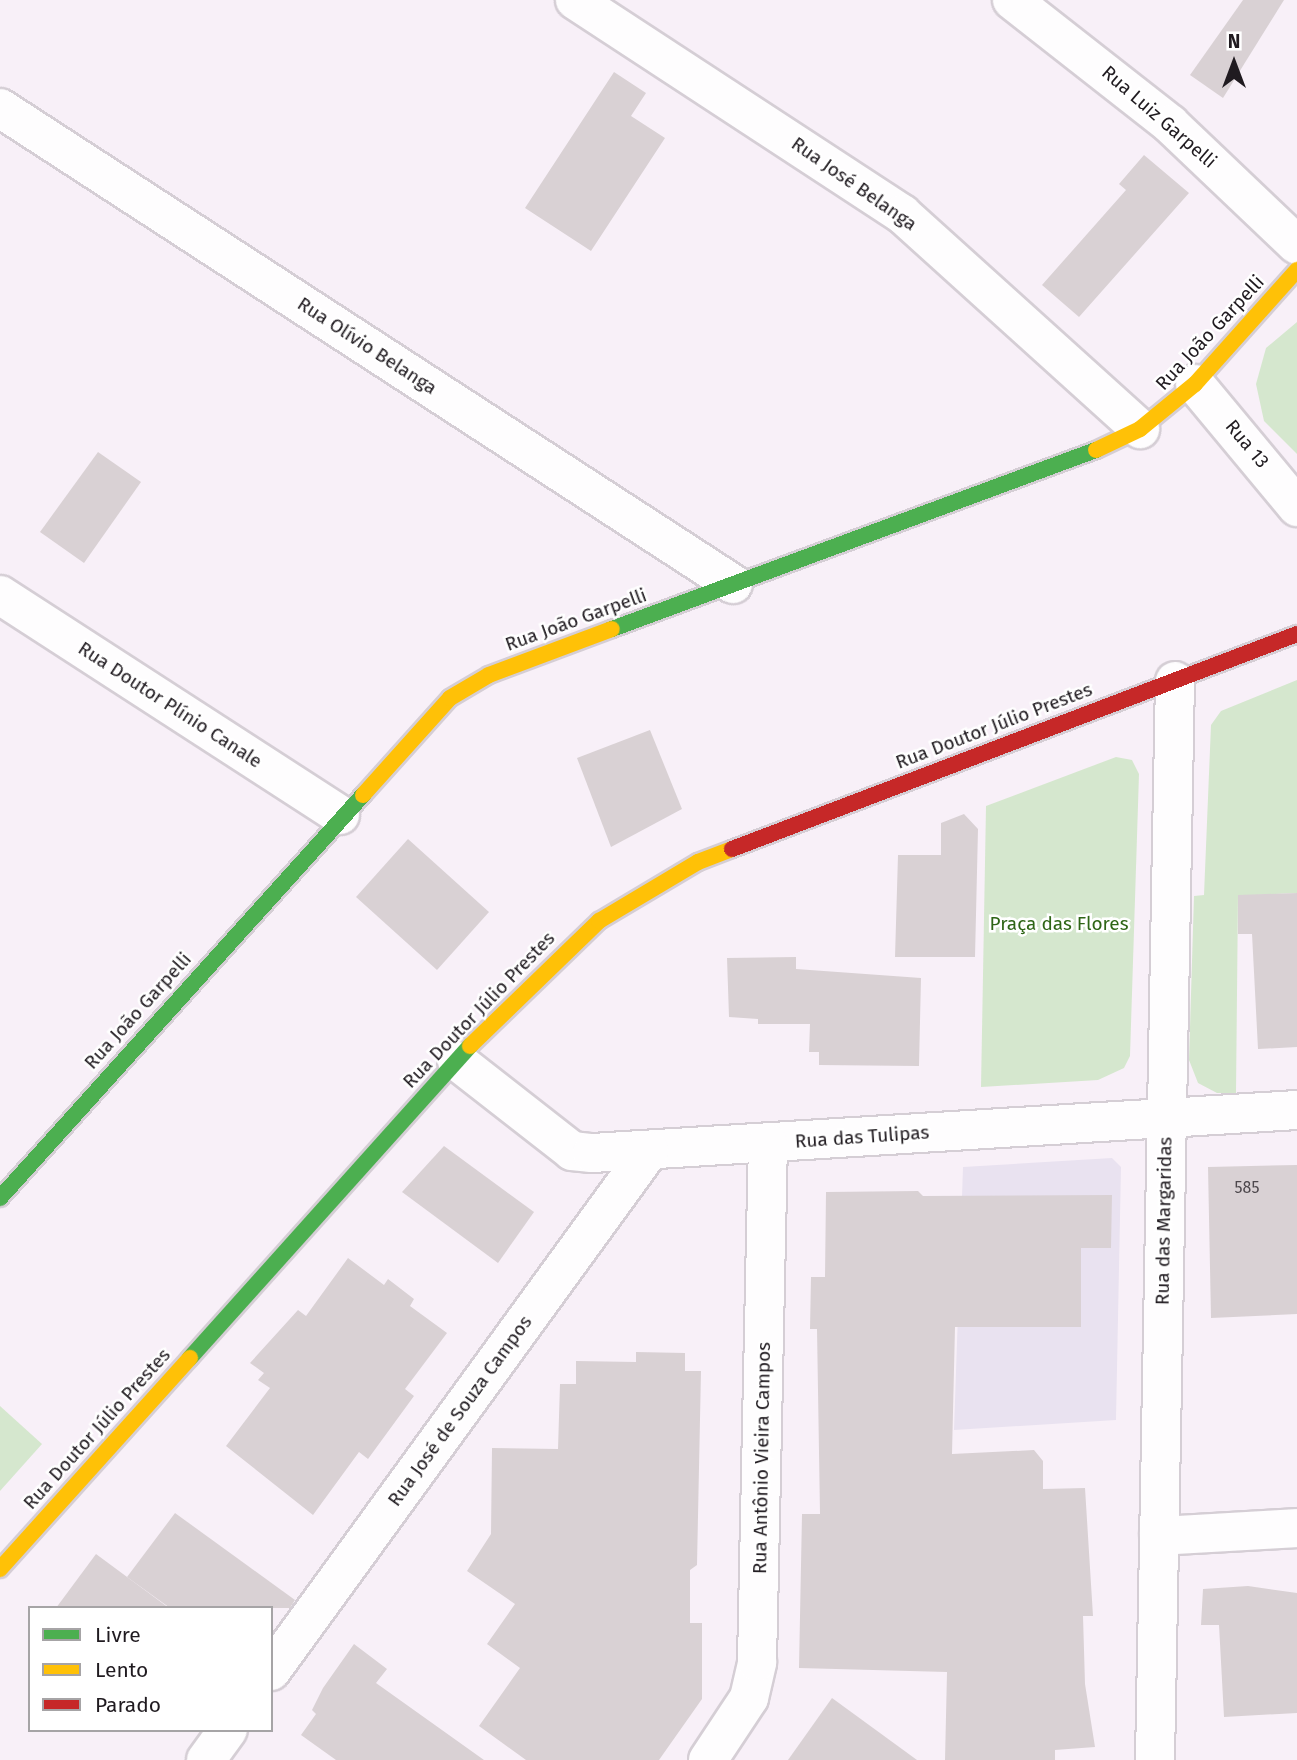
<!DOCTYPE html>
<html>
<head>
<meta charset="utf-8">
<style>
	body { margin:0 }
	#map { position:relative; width:1297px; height:1760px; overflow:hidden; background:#f8f0f8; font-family:"Fira Sans",sans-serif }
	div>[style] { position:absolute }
	.education>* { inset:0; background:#e9e2f0 }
	.green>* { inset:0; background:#d5e7ce }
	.building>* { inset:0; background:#d9d1d4 }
	.roads { filter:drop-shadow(2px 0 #d5ced5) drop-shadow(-2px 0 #d5ced5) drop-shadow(0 2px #d5ced5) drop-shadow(0 -2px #d5ced5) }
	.street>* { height:38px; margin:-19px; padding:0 19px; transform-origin:19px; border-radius:19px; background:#fefdfe }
	.fast>* { height:16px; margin:-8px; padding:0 8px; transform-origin:8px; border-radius:8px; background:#4caf50 }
	.slow>* { height:16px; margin:-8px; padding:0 8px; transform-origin:8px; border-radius:8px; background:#ffc107 }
	.jam>* { height:16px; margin:-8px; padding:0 8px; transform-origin:8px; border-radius:8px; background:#c62828 }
	span { translate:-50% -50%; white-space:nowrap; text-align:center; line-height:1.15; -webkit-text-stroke:5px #fff; paint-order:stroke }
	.number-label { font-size:16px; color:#4e484d }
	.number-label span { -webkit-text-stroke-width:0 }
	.street-label { font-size:19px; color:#201b20 }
	.park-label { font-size:19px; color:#2e6516 }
	.legend { position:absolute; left:28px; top:1606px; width:245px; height:126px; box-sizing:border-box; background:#fff; border:2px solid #a6a4a6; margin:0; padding:9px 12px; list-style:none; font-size:21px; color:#201b20 }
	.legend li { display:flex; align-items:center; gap:14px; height:35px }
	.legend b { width:35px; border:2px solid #a6a4a6 }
	.north { position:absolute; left:1199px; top:28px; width:70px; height:70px; -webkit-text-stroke:5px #fff; paint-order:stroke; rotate:0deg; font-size:19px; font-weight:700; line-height:28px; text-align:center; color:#201b20 }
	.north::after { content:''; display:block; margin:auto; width:24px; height:32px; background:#201b20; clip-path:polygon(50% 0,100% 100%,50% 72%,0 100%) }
</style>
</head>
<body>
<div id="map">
	<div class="education">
		<div style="clip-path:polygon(1112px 1158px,1121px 1167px,1116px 1420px,954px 1430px,963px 1167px)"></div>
	</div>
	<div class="green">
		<div style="clip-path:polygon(1297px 322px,1297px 454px,1264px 421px,1256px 384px,1266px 348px)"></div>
		<div style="clip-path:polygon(1297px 680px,1297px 893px,1238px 896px,1236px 1093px,1217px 1093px,1198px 1083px,1189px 1060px,1194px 896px,1204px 895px,1211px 725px,1221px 711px)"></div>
		<div style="clip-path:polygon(1116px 757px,1132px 760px,1139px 774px,1130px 1056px,1124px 1068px,1098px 1080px,981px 1087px,986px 806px)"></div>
		<div style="clip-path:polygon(0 1406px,42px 1444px,0 1491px)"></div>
	</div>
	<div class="building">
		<div style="clip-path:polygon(1243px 0,1284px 0,1223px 98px,1190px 75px)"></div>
		<div style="clip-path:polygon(614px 72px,646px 93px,631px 116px,665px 138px,591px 251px,525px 208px)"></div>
		<div style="clip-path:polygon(1144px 155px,1189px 193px,1079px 317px,1042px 285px,1126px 190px,1119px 184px)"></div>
		<div style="clip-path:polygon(98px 452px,141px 482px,84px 563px,40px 532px)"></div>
		<div style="clip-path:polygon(650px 730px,682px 809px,611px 847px,577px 758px)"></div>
		<div style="clip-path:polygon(964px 814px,978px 829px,975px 957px,895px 957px,898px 855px,941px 855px,941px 823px)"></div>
		<div style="clip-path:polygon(408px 839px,489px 912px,437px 970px,356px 897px)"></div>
		<div style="clip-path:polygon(1297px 893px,1297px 1047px,1258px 1049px,1252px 934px,1238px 934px,1238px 895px)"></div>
		<div style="clip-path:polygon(796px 957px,796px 969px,921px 978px,919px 1066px,819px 1065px,819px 1052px,809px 1052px,810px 1024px,758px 1024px,758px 1019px,729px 1017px,727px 958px)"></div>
		<div style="clip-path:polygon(444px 1146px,534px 1212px,498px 1263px,402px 1192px)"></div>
		<div style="clip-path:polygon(1297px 1165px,1297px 1314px,1211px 1318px,1208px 1167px)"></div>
		<div style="clip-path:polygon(918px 1191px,923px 1196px,1112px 1195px,1111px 1248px,1081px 1248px,1081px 1327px,955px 1327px,952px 1454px,1034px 1450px,1043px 1461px,1043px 1489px,1085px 1488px,1093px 1616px,1083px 1616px,1085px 1684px,1095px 1747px,1055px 1750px,1055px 1760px,945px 1760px,947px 1672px,799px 1668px,802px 1514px,820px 1514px,817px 1329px,810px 1329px,811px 1277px,825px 1277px,826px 1192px)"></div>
		<div style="clip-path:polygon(348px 1258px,384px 1285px,388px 1279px,414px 1299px,410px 1306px,447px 1333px,405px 1389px,414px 1396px,368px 1459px,359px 1452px,313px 1515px,226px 1446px,270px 1388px,258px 1380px,264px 1373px,250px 1363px,298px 1310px,306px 1316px)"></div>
		<div style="clip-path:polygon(636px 1352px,685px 1353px,685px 1371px,701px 1371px,697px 1565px,690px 1570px,690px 1623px,702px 1623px,702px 1699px,659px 1760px,526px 1760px,479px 1726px,520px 1668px,487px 1644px,515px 1604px,467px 1571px,491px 1534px,492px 1448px,558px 1449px,560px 1384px,576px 1384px,576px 1361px,636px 1362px)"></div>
		<div style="clip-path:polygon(175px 1513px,295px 1600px,290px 1608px,170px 1608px,127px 1577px)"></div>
		<div style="clip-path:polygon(96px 1554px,169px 1608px,56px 1608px)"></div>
		<div style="clip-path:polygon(1248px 1586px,1297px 1593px,1297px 1713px,1224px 1717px,1219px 1625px,1201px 1625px,1203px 1589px)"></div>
		<div style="clip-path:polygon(354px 1644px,387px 1669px,376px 1683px,484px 1760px,336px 1760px,301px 1735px,316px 1714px,312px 1710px,323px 1688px)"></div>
		<div style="clip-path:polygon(832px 1698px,917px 1760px,788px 1760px)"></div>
	</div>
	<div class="roads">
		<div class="street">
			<div style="left:575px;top:0;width:391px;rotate:33.2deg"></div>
			<div style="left:902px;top:214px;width:321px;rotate:42.1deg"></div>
			<div style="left:1012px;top:0;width:201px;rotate:38.1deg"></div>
			<div style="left:1170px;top:124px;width:175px;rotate:43.6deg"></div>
			<div style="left:0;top:108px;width:874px;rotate:33deg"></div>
			<div style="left:1195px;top:384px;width:160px;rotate:50.3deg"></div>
			<div style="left:0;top:595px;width:405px;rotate:32.9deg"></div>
			<div style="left:457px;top:1061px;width:146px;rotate:38deg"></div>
			<div style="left:572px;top:1151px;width:20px;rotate:6deg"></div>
			<div style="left:592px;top:1153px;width:706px;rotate:-3.49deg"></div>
			<div style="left:1159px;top:1536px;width:138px;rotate:-3.3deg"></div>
			<div style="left:271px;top:1671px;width:643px;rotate:-53.99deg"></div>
			<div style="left:206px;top:1760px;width:37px;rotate:-54deg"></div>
			<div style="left:708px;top:1760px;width:74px;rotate:-56.5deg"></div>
			<div style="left:749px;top:1698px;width:37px;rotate:-77deg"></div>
			<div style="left:757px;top:1662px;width:519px;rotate:-88.79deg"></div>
			<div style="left:1155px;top:1760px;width:1079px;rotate:-88.94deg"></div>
		</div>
		<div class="fast">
			<div style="left:612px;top:629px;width:516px;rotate:-20.3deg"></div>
			<div style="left:0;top:1198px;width:542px;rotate:-47.99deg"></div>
			<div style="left:190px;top:1358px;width:419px;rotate:-48.1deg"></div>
		</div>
		<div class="slow">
			<div style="left:1096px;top:450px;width:49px;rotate:-25.5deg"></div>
			<div style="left:1140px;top:429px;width:71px;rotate:-39.3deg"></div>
			<div style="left:1195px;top:384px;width:153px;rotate:-48.2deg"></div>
			<div style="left:363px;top:795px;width:130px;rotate:-48.1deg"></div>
			<div style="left:450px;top:698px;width:45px;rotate:-30.5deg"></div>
			<div style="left:489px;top:675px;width:131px;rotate:-20.5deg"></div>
			<div style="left:470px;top:1046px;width:180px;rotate:-44.1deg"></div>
			<div style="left:599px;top:921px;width:115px;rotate:-30.8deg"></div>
			<div style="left:698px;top:862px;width:36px;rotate:-21deg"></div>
			<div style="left:0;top:1569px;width:284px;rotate:-48deg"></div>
		</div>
		<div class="jam">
			<div style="left:732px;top:849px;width:605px;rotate:-20.83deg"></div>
		</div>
	</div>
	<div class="number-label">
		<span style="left:1247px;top:1188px">585</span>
	</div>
	<div class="street-label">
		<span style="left:1159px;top:117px;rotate:41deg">Rua Luiz Garpelli</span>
		<span style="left:854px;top:184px;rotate:35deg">Rua José Belanga</span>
		<span style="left:1210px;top:333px;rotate:-47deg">Rua João Garpelli</span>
		<span style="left:367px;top:346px;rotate:33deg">Rua Olívio Belanga</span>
		<span style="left:1247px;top:444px;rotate:50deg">Rua 13</span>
		<span style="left:576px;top:620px;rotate:-20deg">Rua João Garpelli</span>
		<span style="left:170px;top:705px;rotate:33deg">Rua Doutor Plínio Canale</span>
		<span style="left:994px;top:726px;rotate:-21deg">Rua Doutor Júlio Prestes</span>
		<span style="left:479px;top:1010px;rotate:-46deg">Rua Doutor Júlio Prestes</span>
		<span style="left:138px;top:1011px;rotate:-48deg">Rua João Garpelli</span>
		<span style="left:862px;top:1137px;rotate:-4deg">Rua das Tulipas</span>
		<span style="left:1164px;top:1221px;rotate:-89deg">Rua das Margaridas</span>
		<span style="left:460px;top:1411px;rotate:-54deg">Rua José de Souza Campos</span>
		<span style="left:97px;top:1429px;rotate:-48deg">Rua Doutor Júlio Prestes</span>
		<span style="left:762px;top:1458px;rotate:-89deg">Rua Antônio Vieira Campos</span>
	</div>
	<div class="park-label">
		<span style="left:1059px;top:924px">Praça das Flores</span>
	</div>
	<ul class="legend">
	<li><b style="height:9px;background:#4caf50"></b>Livre</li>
	<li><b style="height:9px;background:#ffc107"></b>Lento</li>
	<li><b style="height:9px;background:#c62828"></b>Parado</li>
	</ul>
	<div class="north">N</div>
</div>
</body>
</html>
